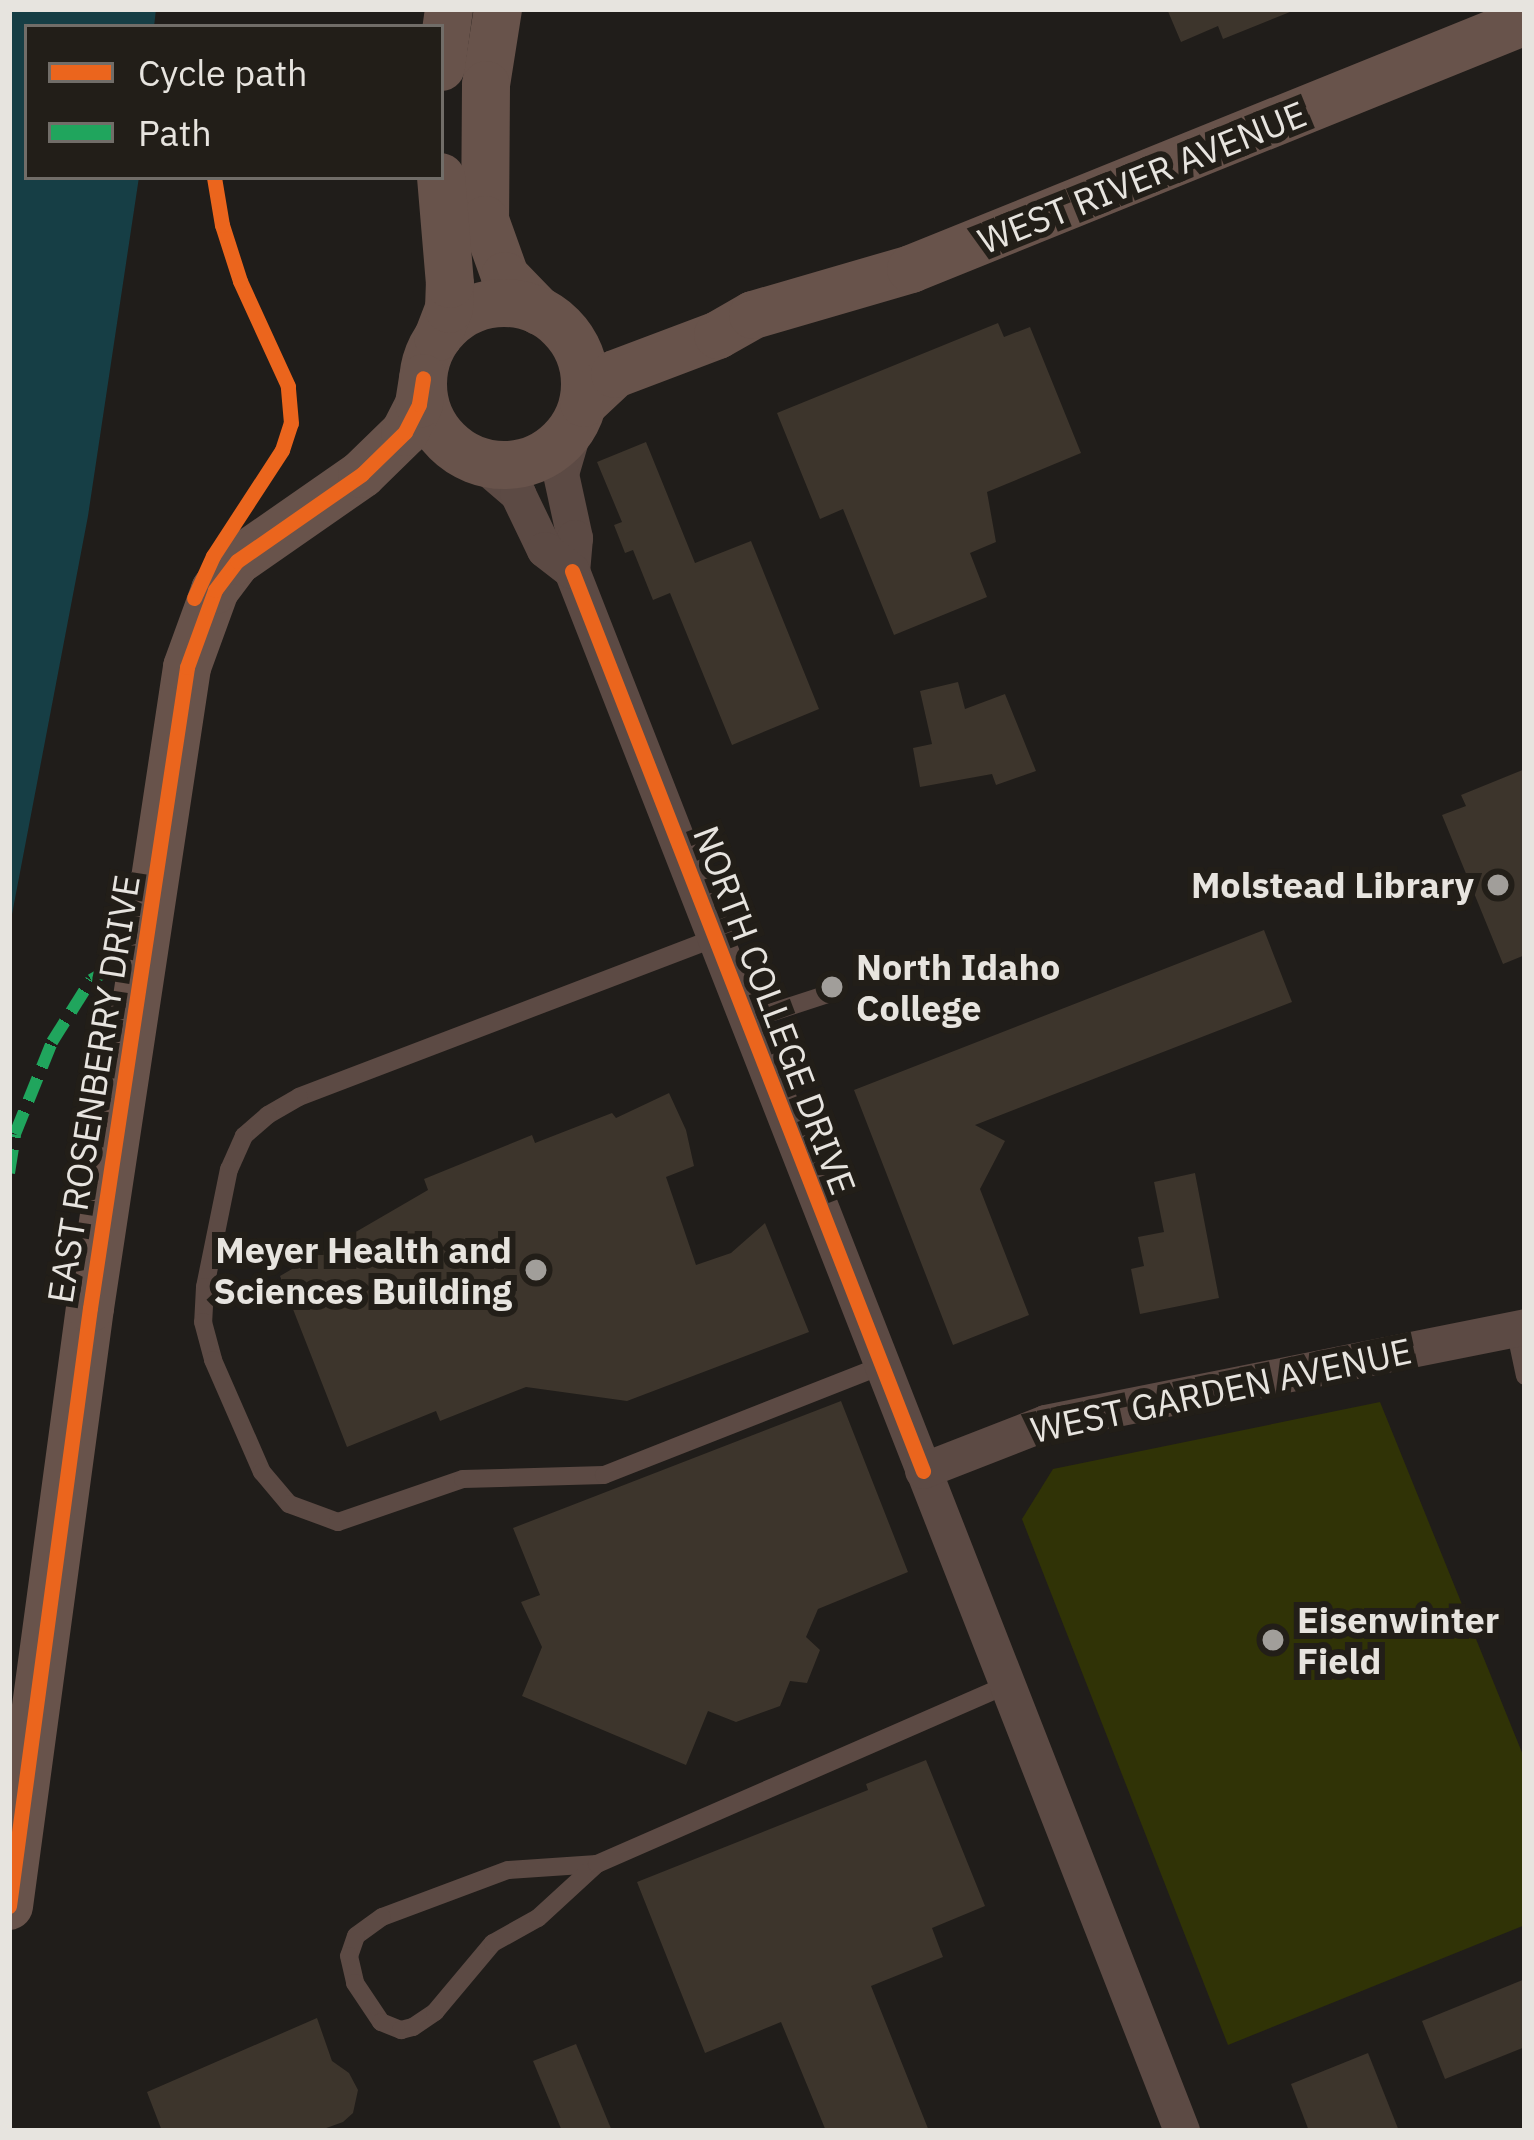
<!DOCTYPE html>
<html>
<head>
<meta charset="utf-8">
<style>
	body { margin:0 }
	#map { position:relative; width:1534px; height:2140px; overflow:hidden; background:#201d1a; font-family:"IBM Plex Sans",sans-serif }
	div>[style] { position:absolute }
	.green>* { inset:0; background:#303306 }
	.water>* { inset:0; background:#163e45 }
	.building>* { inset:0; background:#3d352c }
	.lane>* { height:18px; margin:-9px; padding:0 9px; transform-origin:9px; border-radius:9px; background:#5c4a44 }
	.street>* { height:36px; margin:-18px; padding:0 18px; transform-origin:18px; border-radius:18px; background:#5c4a44 }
	.secondary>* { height:48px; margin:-24px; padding:0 24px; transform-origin:24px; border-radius:24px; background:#68534b }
	.secondary>.ring { margin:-24px; padding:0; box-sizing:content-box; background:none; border:48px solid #68534b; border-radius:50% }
	.quiet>* { height:12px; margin-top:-6px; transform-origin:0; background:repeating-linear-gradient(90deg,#20a55d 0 24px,transparent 0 36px) }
	.cycleway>* { height:15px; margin:-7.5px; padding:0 7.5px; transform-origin:7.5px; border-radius:7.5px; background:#eb651d }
	.dots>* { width:33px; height:33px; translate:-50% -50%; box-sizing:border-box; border:6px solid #221e18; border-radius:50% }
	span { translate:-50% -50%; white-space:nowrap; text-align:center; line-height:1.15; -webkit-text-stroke:12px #221e18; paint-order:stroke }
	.street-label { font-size:36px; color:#e7e4df }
	.poi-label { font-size:36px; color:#e7e4df; font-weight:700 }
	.right { translate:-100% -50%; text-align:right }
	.left { translate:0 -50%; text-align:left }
	.frame { position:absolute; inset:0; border:12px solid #e7e4df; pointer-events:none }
	.legend { position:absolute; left:24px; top:24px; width:420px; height:156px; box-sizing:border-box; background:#221e18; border:3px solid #716d68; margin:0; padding:15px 21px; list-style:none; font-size:36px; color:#e7e4df }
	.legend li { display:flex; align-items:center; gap:24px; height:60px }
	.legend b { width:60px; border:3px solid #716d68 }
</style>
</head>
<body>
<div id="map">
	<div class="green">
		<div style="clip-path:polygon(1380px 1402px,1525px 1760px,1525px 1925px,1228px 2045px,1022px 1519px,1053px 1469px)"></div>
	</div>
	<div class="water">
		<div style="clip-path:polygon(9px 9px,156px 9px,154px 27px,27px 27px,27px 177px,139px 177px,88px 516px,9px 930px)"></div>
	</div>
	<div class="building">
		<div style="clip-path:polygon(1167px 9px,1295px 9px,1295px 10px,1223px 39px,1218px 26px,1181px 42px)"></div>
		<div style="clip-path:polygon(998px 323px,1004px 337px,1030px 327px,1081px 453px,987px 492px,996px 542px,970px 553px,987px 597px,894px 635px,843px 509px,820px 519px,777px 413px)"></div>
		<div style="clip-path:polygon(646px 442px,695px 563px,751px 541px,819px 709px,732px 745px,670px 593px,653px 600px,633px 550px,625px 553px,614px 525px,622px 522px,597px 462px)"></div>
		<div style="clip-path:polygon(958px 682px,965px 709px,1005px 694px,1036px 771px,996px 785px,992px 774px,920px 787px,913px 748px,932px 744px,920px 691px)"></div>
		<div style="clip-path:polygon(1525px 769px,1525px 955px,1503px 964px,1442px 815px,1466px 806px,1461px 795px)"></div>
		<div style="clip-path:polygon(1264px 930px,1292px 1002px,975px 1125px,1005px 1141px,980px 1189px,1029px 1315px,953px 1345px,854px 1090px)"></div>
		<div style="clip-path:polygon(669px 1093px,686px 1130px,694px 1166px,666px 1177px,696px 1265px,731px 1253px,765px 1223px,809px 1332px,627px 1401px,526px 1387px,440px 1421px,436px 1411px,347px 1447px,280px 1276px,428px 1190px,424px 1179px,532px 1135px,535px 1143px,612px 1113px,616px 1118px)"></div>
		<div style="clip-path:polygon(1195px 1173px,1219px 1298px,1140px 1314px,1131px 1269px,1144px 1266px,1138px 1237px,1164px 1232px,1154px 1182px)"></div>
		<div style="clip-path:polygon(841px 1401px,908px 1572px,818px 1609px,806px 1637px,820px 1650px,807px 1683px,790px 1681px,780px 1706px,736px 1722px,708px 1711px,686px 1765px,522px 1696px,542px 1647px,521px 1602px,540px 1595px,513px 1528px)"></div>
		<div style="clip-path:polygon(926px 1760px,985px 1906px,932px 1928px,943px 1957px,871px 1986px,929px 2131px,826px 2131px,781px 2022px,705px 2053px,637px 1882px,868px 1790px,866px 1784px)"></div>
		<div style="clip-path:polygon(1525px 1979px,1525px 2047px,1445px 2079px,1422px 2021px)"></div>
		<div style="clip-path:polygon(317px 2018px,332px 2061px,349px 2073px,358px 2090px,353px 2113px,343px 2122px,318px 2131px,162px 2131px,147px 2092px)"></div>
		<div style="clip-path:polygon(576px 2044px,612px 2131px,562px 2131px,533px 2061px)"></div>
		<div style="clip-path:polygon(1368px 2053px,1399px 2131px,1309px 2131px,1291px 2084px)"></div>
	</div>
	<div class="lane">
		<div style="left:715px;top:938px;width:445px;rotate:159.1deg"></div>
		<div style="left:299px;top:1097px;width:36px;rotate:150deg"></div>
		<div style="left:268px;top:1115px;width:32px;rotate:139deg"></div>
		<div style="left:244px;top:1136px;width:36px;rotate:114deg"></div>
		<div style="left:229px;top:1169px;width:120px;rotate:101.5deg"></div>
		<div style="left:205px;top:1287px;width:35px;rotate:93deg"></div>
		<div style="left:203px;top:1322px;width:39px;rotate:75deg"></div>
		<div style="left:213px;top:1360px;width:122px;rotate:66.4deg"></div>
		<div style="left:262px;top:1472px;width:42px;rotate:49.8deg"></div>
		<div style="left:289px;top:1504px;width:52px;rotate:20.2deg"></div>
		<div style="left:338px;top:1522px;width:132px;rotate:-19deg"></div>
		<div style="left:463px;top:1479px;width:141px;rotate:-1.6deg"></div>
		<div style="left:604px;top:1475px;width:298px;rotate:-21.5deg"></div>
		<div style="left:748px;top:1020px;width:84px;rotate:-18deg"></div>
		<div style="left:1515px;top:1329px;width:48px;rotate:78deg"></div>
		<div style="left:597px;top:1864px;width:89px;rotate:176.1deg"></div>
		<div style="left:508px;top:1870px;width:134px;rotate:159.5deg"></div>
		<div style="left:382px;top:1917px;width:32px;rotate:144deg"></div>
		<div style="left:356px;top:1936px;width:21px;rotate:109deg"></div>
		<div style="left:349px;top:1956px;width:28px;rotate:77deg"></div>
		<div style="left:355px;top:1983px;width:47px;rotate:56.3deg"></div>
		<div style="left:381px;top:2022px;width:22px;rotate:22deg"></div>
		<div style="left:401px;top:2030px;width:12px;rotate:-14deg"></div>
		<div style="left:413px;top:2027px;width:27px;rotate:-34deg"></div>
		<div style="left:435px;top:2012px;width:90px;rotate:-50deg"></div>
		<div style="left:493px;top:1943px;width:51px;rotate:-29.1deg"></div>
		<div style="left:538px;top:1918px;width:80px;rotate:-42.5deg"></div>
		<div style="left:597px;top:1864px;width:444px;rotate:-23.6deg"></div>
	</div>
	<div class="street">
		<div style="left:576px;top:423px;width:53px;rotate:106.4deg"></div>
		<div style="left:561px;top:474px;width:66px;rotate:77.7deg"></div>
		<div style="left:575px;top:538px;width:33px;rotate:95deg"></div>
		<div style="left:572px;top:571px;width:1675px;rotate:68.64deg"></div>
		<div style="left:482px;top:463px;width:48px;rotate:40.7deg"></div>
		<div style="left:518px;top:494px;width:62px;rotate:64.3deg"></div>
		<div style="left:545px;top:550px;width:34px;rotate:38deg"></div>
		<div style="left:923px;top:1471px;width:132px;rotate:-21.3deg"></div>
		<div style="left:1046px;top:1423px;width:489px;rotate:-11.3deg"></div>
	</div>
	<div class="secondary">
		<div style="left:498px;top:9px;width:77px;rotate:99deg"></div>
		<div style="left:486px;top:85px;width:135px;rotate:90.4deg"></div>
		<div style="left:485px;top:220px;width:59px;rotate:70.3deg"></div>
		<div style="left:505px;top:276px;width:49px;rotate:45.8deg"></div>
		<div style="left:441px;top:67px;width:59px;rotate:-82.1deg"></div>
		<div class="ring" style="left:423px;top:303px;width:114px;height:114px"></div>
		<div style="left:438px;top:337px;width:30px;rotate:-69deg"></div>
		<div style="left:449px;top:309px;width:25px;rotate:-88deg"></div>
		<div style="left:450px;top:284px;width:107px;rotate:-94.8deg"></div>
		<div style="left:584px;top:403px;width:42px;rotate:-43.1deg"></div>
		<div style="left:615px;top:374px;width:110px;rotate:-20.7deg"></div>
		<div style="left:718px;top:335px;width:40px;rotate:-29.7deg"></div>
		<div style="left:753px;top:315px;width:165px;rotate:-16.2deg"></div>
		<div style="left:911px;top:269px;width:662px;rotate:-21.99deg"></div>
		<div style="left:9px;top:1906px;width:603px;rotate:-82.29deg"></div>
		<div style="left:90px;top:1308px;width:648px;rotate:-81.39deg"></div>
		<div style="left:187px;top:667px;width:82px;rotate:-70deg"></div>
		<div style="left:215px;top:590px;width:36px;rotate:-53deg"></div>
		<div style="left:237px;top:561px;width:152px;rotate:-34.8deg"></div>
		<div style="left:362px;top:474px;width:60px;rotate:-44.3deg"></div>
		<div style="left:405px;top:432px;width:31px;rotate:-63deg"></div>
		<div style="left:419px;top:404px;width:26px;rotate:-81deg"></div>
	</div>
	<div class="quiet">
		<div style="left:9px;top:1173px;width:39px;rotate:-81deg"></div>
		<div style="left:15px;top:1134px;width:99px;rotate:-68.1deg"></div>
		<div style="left:52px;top:1042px;width:73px;rotate:-57.8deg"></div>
		<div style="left:91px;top:980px;width:42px;rotate:-30.3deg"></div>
	</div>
	<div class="cycleway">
		<div style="left:572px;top:571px;width:966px;rotate:68.69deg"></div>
		<div style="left:194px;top:598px;width:46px;rotate:-65.7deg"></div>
		<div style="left:213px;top:556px;width:126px;rotate:-56.9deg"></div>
		<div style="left:282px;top:450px;width:28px;rotate:-72deg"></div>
		<div style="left:291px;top:423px;width:37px;rotate:-95deg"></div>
		<div style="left:288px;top:386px;width:115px;rotate:-114.6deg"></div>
		<div style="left:240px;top:281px;width:59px;rotate:-107.8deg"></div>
		<div style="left:222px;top:225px;width:49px;rotate:-99.5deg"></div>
		<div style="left:9px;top:1906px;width:603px;rotate:-82.29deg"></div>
		<div style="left:90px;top:1308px;width:648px;rotate:-81.39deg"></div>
		<div style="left:187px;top:667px;width:82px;rotate:-70deg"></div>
		<div style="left:215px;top:590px;width:36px;rotate:-53deg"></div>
		<div style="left:237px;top:561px;width:152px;rotate:-34.8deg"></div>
		<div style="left:362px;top:474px;width:60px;rotate:-44.3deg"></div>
		<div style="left:405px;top:432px;width:31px;rotate:-63deg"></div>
		<div style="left:419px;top:404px;width:26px;rotate:-81deg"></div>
	</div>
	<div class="dots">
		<div style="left:1498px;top:885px;background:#a19e9a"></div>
		<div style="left:832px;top:987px;background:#a19e9a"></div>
		<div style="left:536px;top:1270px;background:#a19e9a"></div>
		<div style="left:1273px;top:1640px;background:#a19e9a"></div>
	</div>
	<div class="street-label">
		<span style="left:1142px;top:177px;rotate:-22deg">WEST RIVER AVENUE</span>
		<span style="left:775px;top:1010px;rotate:69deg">NORTH COLLEGE DRIVE</span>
		<span style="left:93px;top:1089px;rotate:-81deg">EAST ROSENBERRY DRIVE</span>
		<span style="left:1221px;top:1390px;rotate:-12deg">WEST GARDEN AVENUE</span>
	</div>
	<div class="poi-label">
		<span class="right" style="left:1474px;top:885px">Molstead Library</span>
		<span class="left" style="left:856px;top:987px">North Idaho<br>College</span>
		<span class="right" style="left:512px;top:1270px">Meyer Health and<br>Sciences Building</span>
		<span class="left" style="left:1297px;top:1640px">Eisenwinter<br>Field</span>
	</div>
	<div class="frame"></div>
	<ul class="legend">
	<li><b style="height:15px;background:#eb651d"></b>Cycle path</li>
	<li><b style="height:15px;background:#20a55d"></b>Path</li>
	</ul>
</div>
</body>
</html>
